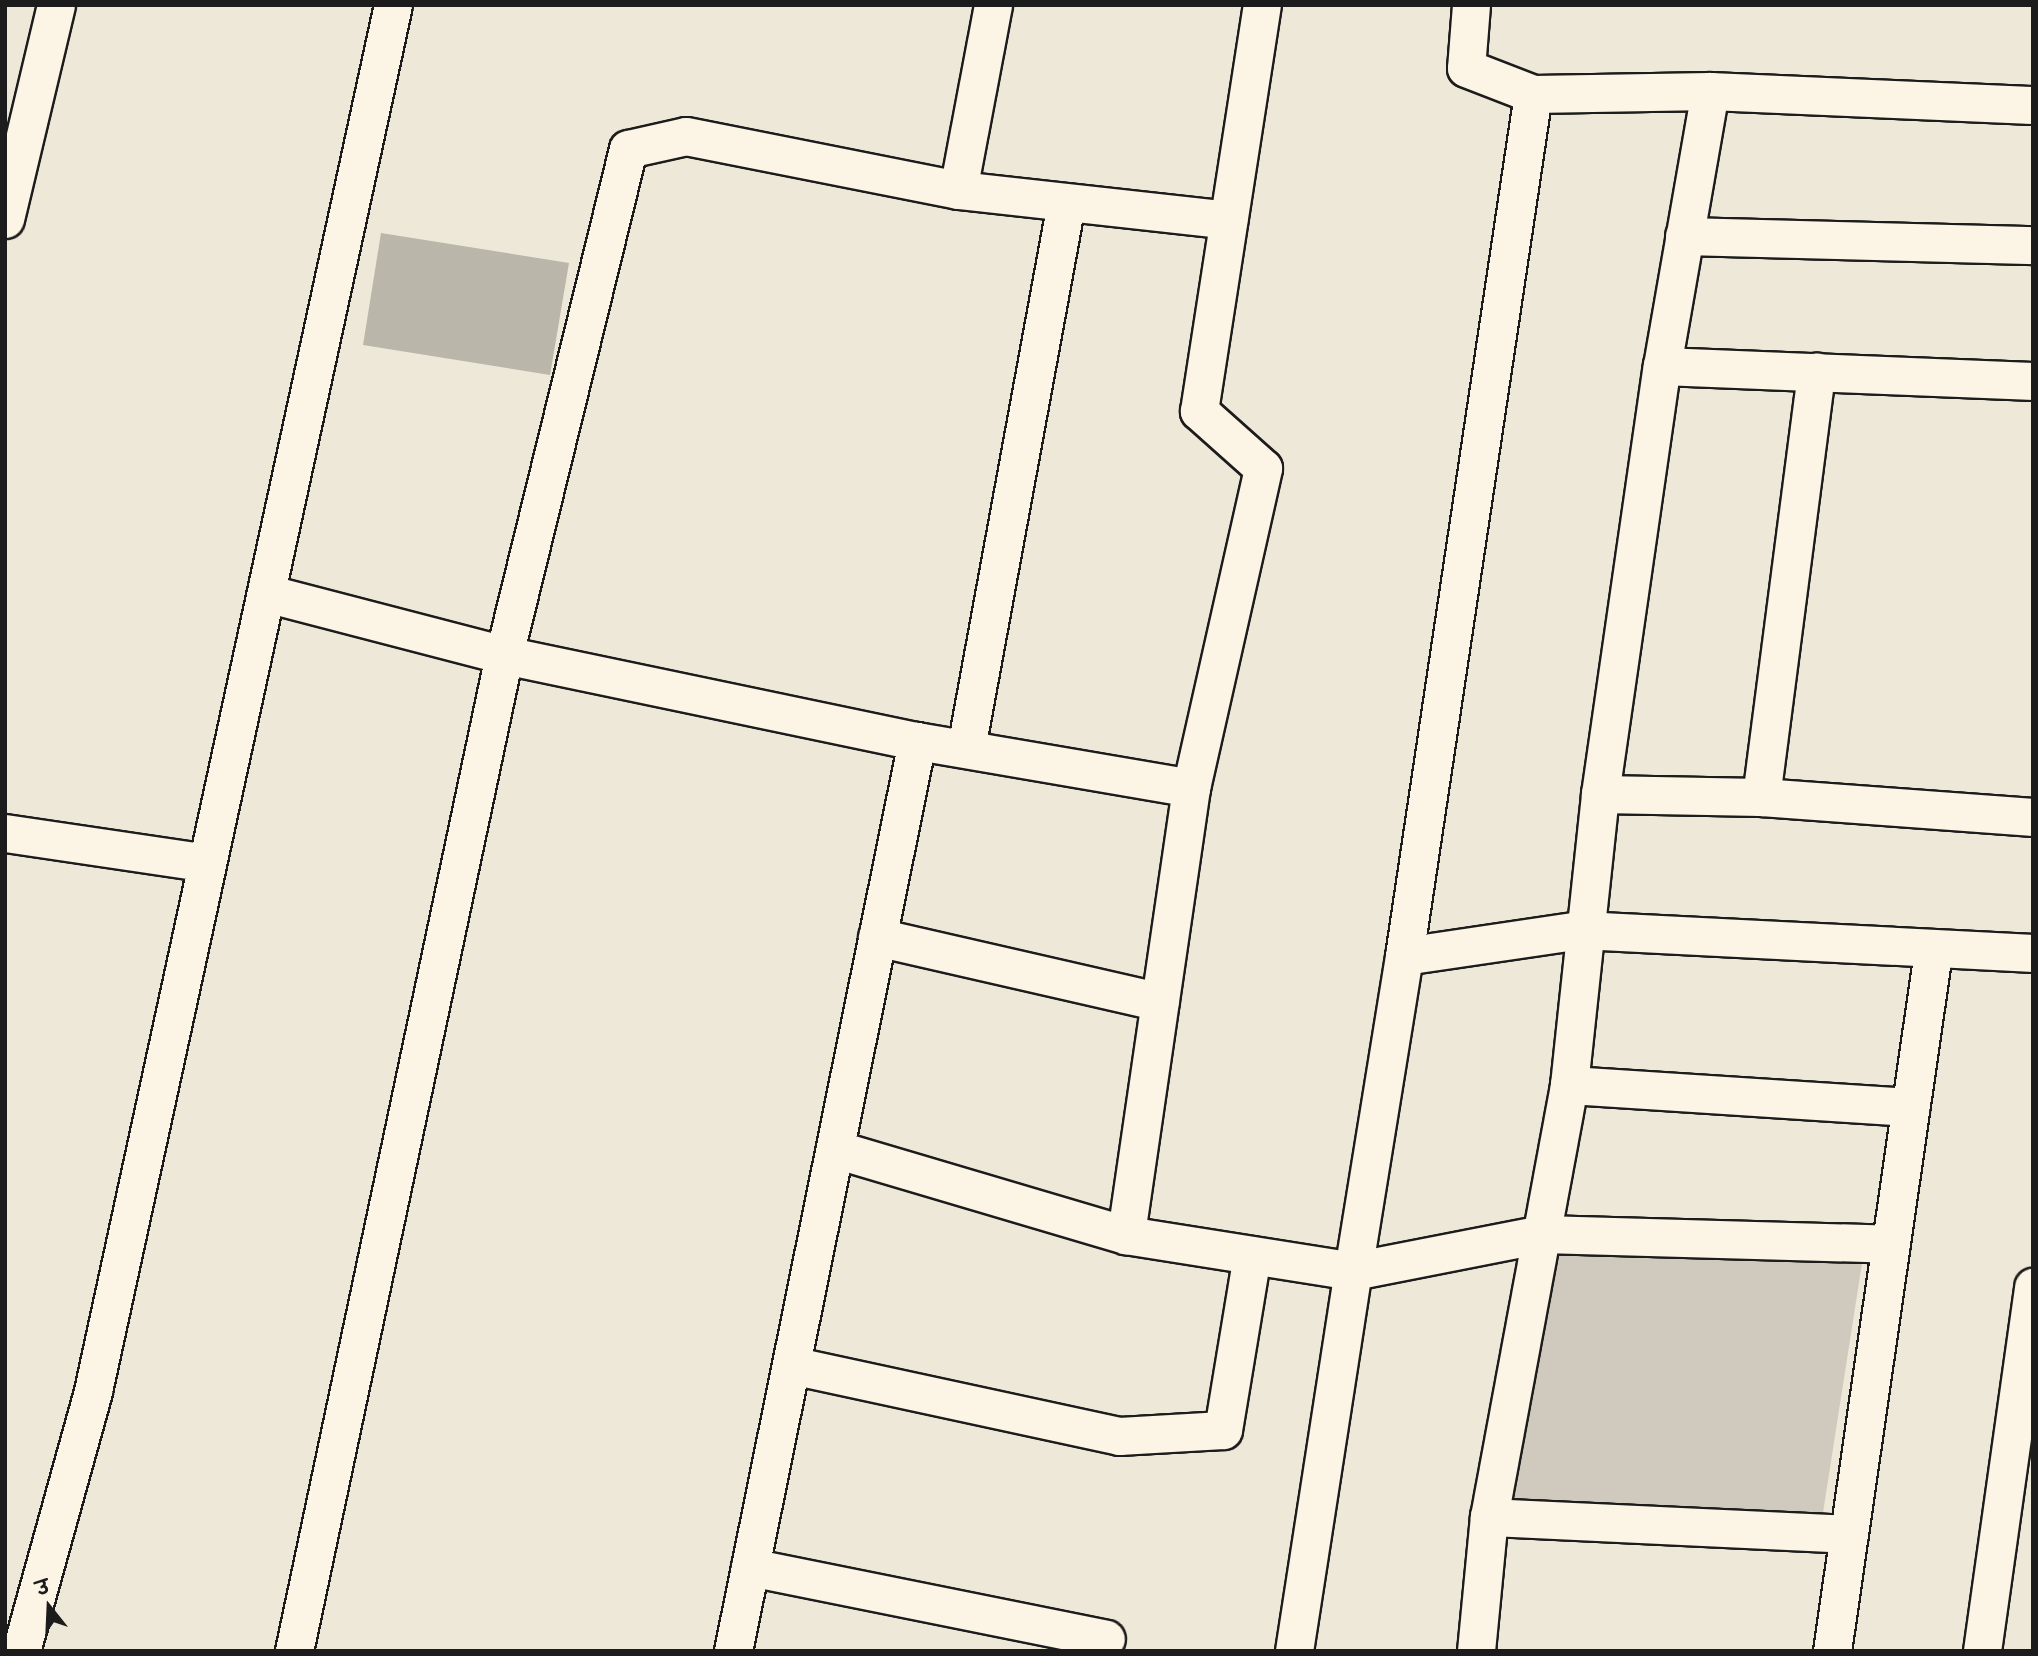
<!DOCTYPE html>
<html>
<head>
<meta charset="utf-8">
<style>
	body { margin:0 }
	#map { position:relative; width:2038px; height:1656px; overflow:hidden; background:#eee8d9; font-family:Delius,"Playpen Sans Deva",sans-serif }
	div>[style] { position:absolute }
	.green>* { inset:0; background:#cfcabd }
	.building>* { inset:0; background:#bab6aa }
	.roads { filter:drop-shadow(2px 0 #1c1c1c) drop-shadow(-2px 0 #1c1c1c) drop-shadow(0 2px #1c1c1c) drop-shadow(0 -2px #1c1c1c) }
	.minor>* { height:37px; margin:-18.5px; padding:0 18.5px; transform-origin:18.5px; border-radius:18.5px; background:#fcf5e5 }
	span { translate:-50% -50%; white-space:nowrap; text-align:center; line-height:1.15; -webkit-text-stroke:5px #fcf5e5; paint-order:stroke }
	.frame { position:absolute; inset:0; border:7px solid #1c1c1c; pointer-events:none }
	.north { position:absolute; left:14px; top:1572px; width:70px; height:70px; -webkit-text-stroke:5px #fcf5e5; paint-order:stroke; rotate:342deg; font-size:19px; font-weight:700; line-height:28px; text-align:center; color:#1c1c1c }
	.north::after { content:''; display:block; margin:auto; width:24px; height:32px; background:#1c1c1c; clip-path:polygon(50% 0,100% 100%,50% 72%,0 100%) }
</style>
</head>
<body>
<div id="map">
	<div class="green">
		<div style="clip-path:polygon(1545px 1234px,1863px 1257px,1822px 1519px,1508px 1500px)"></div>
	</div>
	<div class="building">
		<div style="clip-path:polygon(381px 233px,569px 263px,550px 375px,363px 345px)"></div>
	</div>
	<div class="roads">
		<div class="minor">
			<div style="left:993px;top:5px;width:188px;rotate:100.7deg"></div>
			<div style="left:958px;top:190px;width:272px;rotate:6.3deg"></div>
			<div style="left:1471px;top:5px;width:63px;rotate:94.5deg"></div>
			<div style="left:1466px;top:68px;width:72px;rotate:21.2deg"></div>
			<div style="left:1533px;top:94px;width:177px;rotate:-1deg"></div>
			<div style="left:1710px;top:91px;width:323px;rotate:2.5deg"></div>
			<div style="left:5px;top:219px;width:220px;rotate:-76.6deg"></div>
			<div style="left:1684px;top:236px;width:349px;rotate:1.5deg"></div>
			<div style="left:1662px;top:366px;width:371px;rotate:2.3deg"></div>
			<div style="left:266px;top:593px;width:246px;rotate:14.6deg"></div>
			<div style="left:504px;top:655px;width:422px;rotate:11.8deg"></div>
			<div style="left:917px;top:741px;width:928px;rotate:101.43deg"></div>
			<div style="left:917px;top:741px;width:278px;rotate:9.7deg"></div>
			<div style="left:1191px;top:788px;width:328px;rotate:-77.3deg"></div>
			<div style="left:1263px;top:468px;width:86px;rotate:-138.3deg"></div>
			<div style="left:1199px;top:411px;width:411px;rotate:-81.2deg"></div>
			<div style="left:966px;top:748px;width:554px;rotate:-79.6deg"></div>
			<div style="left:1191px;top:788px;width:452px;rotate:98.3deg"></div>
			<div style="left:1126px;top:1235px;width:230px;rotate:9deg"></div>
			<div style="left:1353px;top:1271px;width:319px;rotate:-80.8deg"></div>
			<div style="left:1404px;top:956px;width:179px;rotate:-8.4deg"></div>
			<div style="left:1581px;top:930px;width:453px;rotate:2.9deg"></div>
			<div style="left:1600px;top:794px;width:161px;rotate:1.1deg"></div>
			<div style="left:1761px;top:797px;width:273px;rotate:4.2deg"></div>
			<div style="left:1761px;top:797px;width:429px;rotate:-82.6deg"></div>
			<div style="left:5px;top:833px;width:204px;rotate:8.4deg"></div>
			<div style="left:877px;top:937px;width:290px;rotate:12.9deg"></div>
			<div style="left:1404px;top:956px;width:872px;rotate:-81.49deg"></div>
			<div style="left:1569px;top:1085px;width:342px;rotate:3.7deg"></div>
			<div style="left:835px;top:1149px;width:303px;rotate:16.5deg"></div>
			<div style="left:791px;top:1365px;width:336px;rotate:12.2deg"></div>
			<div style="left:1119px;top:1436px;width:104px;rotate:-3.3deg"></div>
			<div style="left:1223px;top:1430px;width:177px;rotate:-80.6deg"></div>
			<div style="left:1489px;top:1517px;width:360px;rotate:2.7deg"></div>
			<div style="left:750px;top:1567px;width:363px;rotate:11.4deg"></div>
			<div style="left:21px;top:1651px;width:270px;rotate:-74.5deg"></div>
			<div style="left:93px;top:1391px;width:1418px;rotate:-77.79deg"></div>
			<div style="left:294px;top:1651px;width:1018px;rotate:-78.09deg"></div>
			<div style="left:504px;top:655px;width:521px;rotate:-76.23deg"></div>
			<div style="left:628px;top:149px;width:59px;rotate:-12.6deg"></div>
			<div style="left:686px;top:136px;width:277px;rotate:11.2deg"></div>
			<div style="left:1294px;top:1651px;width:385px;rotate:-81.2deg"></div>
			<div style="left:1353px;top:1271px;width:193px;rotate:-11.1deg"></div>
			<div style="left:1542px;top:1234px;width:349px;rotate:1.6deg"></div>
			<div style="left:1476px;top:1651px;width:135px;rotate:-84.5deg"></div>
			<div style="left:1489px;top:1517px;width:439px;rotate:-79.5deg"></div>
			<div style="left:1569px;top:1085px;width:293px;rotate:-83.9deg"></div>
			<div style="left:1600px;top:794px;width:432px;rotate:-81.8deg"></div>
			<div style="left:1662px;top:366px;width:279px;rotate:-80.1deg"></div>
			<div style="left:1832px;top:1651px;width:706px;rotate:-81.78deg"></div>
			<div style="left:1982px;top:1651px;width:368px;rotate:-82deg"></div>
		</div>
	</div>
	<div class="frame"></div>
	<div class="north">उ</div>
</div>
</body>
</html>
